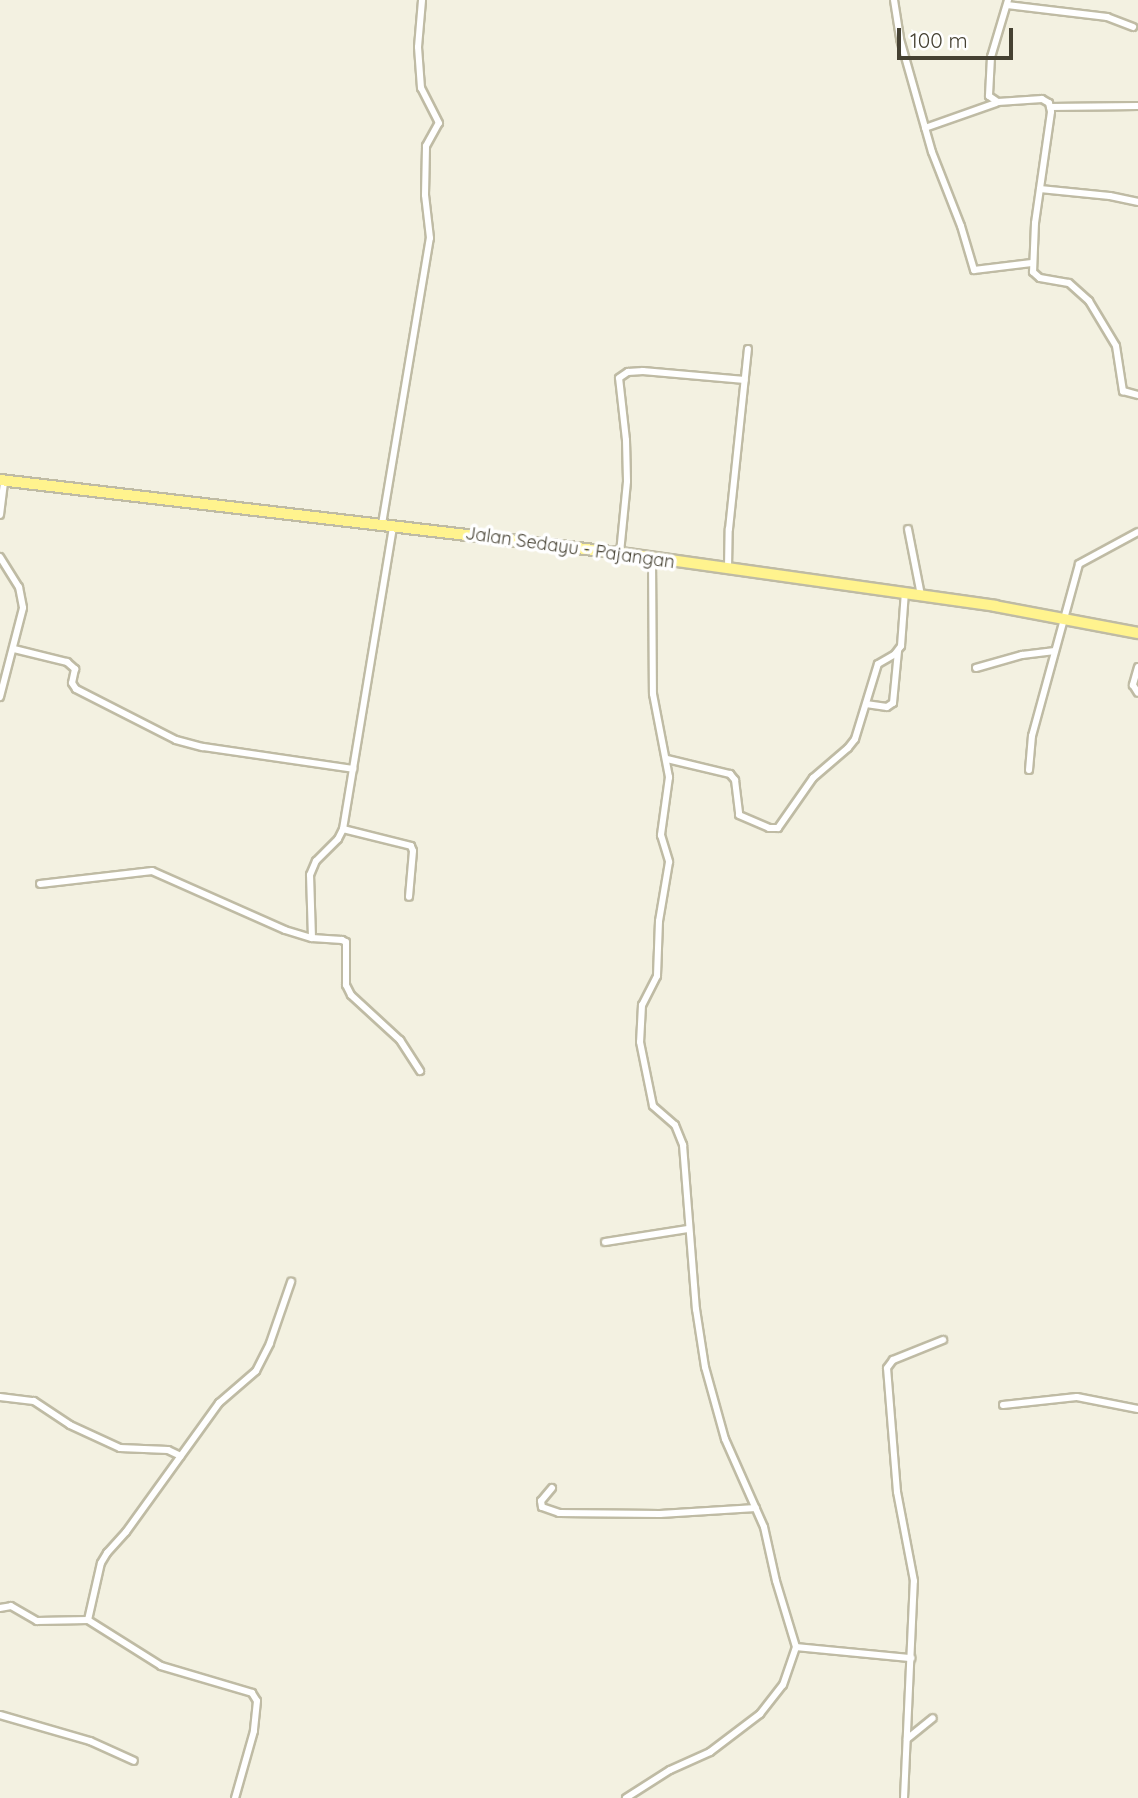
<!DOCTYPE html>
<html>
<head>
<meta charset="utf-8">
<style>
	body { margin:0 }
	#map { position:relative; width:1138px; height:1798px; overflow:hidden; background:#f3f1e1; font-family:Quicksand,sans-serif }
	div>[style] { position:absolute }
	.roads { filter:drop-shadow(2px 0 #bfbba4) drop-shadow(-2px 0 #bfbba4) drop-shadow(0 2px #bfbba4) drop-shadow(0 -2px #bfbba4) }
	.minor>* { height:6px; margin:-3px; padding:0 3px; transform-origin:3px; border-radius:3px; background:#fff }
	.primary>* { height:10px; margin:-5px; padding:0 5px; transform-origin:5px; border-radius:5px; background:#fff38e }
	span { translate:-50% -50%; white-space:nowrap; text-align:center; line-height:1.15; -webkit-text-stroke:7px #fff; paint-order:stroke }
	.street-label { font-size:18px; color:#454132 }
	.scale { position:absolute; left:897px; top:28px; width:116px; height:32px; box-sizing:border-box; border:4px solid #454132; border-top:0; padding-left:9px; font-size:21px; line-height:24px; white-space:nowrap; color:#454132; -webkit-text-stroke:5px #fff; paint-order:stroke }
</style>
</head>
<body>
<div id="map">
	<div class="roads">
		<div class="minor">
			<div style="left:894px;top:0;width:39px;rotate:81deg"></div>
			<div style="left:900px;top:39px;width:117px;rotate:74.2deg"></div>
			<div style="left:932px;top:152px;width:79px;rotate:68.6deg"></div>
			<div style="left:961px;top:226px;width:46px;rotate:73.5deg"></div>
			<div style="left:974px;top:270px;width:58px;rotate:-6.9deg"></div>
			<div style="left:1008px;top:0;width:59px;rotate:106.6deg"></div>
			<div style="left:991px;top:57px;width:39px;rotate:93deg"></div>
			<div style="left:989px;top:96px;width:11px;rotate:34deg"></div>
			<div style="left:998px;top:102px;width:44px;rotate:-3.9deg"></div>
			<div style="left:1042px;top:99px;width:8px;rotate:30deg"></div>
			<div style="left:1049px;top:103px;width:9px;rotate:77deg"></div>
			<div style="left:1051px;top:112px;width:112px;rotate:98.2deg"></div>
			<div style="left:1035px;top:223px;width:49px;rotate:92.3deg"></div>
			<div style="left:1033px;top:272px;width:9px;rotate:41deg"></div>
			<div style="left:1040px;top:278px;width:29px;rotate:10deg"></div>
			<div style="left:1069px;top:283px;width:27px;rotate:42deg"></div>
			<div style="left:1089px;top:301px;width:52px;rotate:59deg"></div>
			<div style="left:1116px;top:346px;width:46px;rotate:81.2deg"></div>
			<div style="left:1123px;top:391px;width:16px;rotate:15deg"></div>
			<div style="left:1007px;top:5px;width:101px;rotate:6.8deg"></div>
			<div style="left:1107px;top:17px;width:28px;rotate:21deg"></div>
			<div style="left:1050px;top:107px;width:88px;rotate:-0.7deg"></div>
			<div style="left:925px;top:128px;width:75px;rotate:-19.4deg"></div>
			<div style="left:1040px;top:189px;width:70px;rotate:5.7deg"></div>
			<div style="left:1110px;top:196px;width:29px;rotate:12deg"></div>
			<div style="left:0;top:515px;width:35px;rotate:-83deg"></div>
			<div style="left:382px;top:524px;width:290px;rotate:-80.5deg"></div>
			<div style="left:430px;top:238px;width:43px;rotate:-96.6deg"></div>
			<div style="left:425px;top:195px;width:49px;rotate:-88.8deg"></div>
			<div style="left:426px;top:146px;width:26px;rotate:-61deg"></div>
			<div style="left:439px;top:123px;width:39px;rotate:-117deg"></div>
			<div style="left:421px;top:88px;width:41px;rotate:-94.2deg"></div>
			<div style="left:418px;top:47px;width:47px;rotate:-85.1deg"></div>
			<div style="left:908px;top:529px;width:67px;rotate:78.9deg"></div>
			<div style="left:620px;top:553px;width:72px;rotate:-84.4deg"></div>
			<div style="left:627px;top:481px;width:41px;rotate:-91.4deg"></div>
			<div style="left:626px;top:440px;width:62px;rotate:-96.4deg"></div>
			<div style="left:619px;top:378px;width:11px;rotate:-34deg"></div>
			<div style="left:628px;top:372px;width:15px;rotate:-4deg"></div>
			<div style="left:643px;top:371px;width:102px;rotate:5deg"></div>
			<div style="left:0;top:557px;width:36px;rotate:58deg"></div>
			<div style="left:19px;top:587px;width:21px;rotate:79deg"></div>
			<div style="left:23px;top:608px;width:92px;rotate:104.5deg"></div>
			<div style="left:652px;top:559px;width:135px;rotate:89.6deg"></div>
			<div style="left:653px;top:694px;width:85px;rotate:79.1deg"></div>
			<div style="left:669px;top:777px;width:59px;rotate:97.9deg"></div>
			<div style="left:661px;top:835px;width:28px;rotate:73deg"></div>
			<div style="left:669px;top:862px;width:60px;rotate:99.6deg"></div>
			<div style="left:659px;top:921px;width:55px;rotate:92.1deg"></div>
			<div style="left:657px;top:976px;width:33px;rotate:117deg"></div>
			<div style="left:642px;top:1005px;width:37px;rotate:93deg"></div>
			<div style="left:640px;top:1042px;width:65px;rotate:78.5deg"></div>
			<div style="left:653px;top:1106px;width:29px;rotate:41deg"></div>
			<div style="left:675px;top:1125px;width:22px;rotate:68deg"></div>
			<div style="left:683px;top:1145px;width:165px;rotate:85.5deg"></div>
			<div style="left:696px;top:1309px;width:59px;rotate:81.2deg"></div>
			<div style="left:705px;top:1367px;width:75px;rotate:74.5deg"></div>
			<div style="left:725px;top:1439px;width:96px;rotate:66.1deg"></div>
			<div style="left:764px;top:1527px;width:55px;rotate:77.5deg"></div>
			<div style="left:776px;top:1581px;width:69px;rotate:73.1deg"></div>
			<div style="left:728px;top:568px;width:39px;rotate:-89deg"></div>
			<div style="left:729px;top:529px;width:181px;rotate:-84deg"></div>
			<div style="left:14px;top:649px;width:55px;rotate:13.8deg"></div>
			<div style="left:67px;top:662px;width:11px;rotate:41deg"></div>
			<div style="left:75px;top:669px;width:14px;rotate:102deg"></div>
			<div style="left:72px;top:683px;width:7px;rotate:56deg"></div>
			<div style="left:76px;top:689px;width:112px;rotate:27deg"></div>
			<div style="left:176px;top:740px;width:28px;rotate:15deg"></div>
			<div style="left:203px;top:747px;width:152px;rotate:8.3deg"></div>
			<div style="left:1138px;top:667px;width:19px;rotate:106deg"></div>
			<div style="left:1133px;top:685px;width:9px;rotate:58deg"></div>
			<div style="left:976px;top:668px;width:48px;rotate:-15.8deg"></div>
			<div style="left:1022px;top:655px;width:33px;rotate:-7deg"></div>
			<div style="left:866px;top:704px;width:21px;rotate:8deg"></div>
			<div style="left:887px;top:707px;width:7px;rotate:-34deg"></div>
			<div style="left:893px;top:703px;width:52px;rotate:-84.5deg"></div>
			<div style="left:667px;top:759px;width:65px;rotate:13.4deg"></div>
			<div style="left:730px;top:774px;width:8px;rotate:50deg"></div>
			<div style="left:735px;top:780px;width:35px;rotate:83deg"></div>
			<div style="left:739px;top:815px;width:33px;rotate:23deg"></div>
			<div style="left:769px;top:828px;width:9px"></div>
			<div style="left:778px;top:828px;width:61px;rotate:-55deg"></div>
			<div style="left:813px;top:778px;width:46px;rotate:-40.6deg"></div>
			<div style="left:848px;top:748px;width:11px;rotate:-52deg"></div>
			<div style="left:855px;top:739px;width:78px;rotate:-73deg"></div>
			<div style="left:878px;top:664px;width:20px;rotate:-30deg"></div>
			<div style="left:895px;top:654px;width:10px;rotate:-53deg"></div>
			<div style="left:901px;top:646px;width:54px;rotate:-85.8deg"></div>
			<div style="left:1029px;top:770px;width:34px;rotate:-85deg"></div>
			<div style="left:1032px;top:736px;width:178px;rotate:-74.7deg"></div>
			<div style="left:1079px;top:564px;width:67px;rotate:-28.5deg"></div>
			<div style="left:343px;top:829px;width:70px;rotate:14deg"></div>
			<div style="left:411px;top:846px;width:5px;rotate:68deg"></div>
			<div style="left:413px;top:851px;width:46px;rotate:95deg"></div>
			<div style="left:40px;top:884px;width:113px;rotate:-6.6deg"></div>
			<div style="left:152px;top:871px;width:145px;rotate:23.9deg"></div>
			<div style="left:285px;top:930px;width:28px;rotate:17deg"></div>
			<div style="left:312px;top:938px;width:30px;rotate:4deg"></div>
			<div style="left:342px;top:940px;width:4px;rotate:27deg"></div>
			<div style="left:346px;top:942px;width:43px;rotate:90deg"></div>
			<div style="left:346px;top:985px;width:11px;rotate:63deg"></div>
			<div style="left:351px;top:995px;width:67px;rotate:42.6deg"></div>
			<div style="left:400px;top:1040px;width:37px;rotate:57deg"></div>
			<div style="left:312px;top:938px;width:63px;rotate:-91.8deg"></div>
			<div style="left:310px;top:875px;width:15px;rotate:-67deg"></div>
			<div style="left:316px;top:861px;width:31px;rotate:-45deg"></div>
			<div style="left:338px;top:839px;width:11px;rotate:-63deg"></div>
			<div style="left:343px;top:829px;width:307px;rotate:-80.6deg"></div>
			<div style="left:605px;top:1242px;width:84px;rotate:-8.9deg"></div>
			<div style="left:0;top:1397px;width:34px;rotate:7deg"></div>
			<div style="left:34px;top:1401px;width:43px;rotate:33.7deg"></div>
			<div style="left:70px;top:1425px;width:55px;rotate:24.7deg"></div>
			<div style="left:120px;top:1448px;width:48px;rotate:2.4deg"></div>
			<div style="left:168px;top:1450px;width:14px;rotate:25deg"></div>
			<div style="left:1003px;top:1405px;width:74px;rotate:-6.2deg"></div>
			<div style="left:1077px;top:1397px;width:62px;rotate:11.1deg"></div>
			<div style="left:552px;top:1488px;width:17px;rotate:130deg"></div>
			<div style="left:541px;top:1501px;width:6px;rotate:81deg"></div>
			<div style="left:542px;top:1507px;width:18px;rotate:19deg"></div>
			<div style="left:559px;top:1513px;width:101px;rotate:0.6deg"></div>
			<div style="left:660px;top:1514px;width:96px;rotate:-3.6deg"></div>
			<div style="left:0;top:1608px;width:11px;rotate:-10deg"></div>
			<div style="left:11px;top:1606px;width:30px;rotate:30deg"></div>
			<div style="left:37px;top:1621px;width:51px;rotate:-1.1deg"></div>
			<div style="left:88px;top:1620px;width:86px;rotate:32.2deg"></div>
			<div style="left:161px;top:1666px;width:95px;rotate:16.5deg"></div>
			<div style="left:252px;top:1693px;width:9px;rotate:58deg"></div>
			<div style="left:257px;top:1701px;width:30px;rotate:96deg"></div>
			<div style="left:254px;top:1731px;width:70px;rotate:105.8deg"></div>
			<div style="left:88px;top:1620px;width:58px;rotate:-77.2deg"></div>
			<div style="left:101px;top:1563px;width:12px;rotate:-59deg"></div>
			<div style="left:107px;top:1553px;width:28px;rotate:-48deg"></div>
			<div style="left:126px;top:1532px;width:159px;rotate:-54.2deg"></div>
			<div style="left:219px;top:1403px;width:49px;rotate:-40.9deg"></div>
			<div style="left:256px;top:1371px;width:31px;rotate:-63deg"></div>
			<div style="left:270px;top:1343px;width:65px;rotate:-71deg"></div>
			<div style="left:0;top:1715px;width:94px;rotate:16.1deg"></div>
			<div style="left:90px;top:1741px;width:48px;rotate:24.4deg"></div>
			<div style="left:907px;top:1739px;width:33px;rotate:-39deg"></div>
			<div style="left:626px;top:1798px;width:52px;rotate:-32.5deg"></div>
			<div style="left:670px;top:1770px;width:44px;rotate:-24.2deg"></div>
			<div style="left:710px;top:1752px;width:63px;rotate:-37.2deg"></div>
			<div style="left:760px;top:1714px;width:37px;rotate:-52deg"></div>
			<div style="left:783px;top:1685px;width:40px;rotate:-71.1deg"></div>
			<div style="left:796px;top:1647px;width:116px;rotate:5.5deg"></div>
			<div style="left:904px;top:1798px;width:217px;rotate:-87.4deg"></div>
			<div style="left:914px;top:1581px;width:91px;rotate:-100.8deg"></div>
			<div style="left:897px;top:1492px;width:124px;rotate:-94.6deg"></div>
			<div style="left:887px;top:1368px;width:10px;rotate:-53deg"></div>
			<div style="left:893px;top:1360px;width:54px;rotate:-21.8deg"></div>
		</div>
		<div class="primary">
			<div style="left:0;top:480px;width:624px;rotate:6.72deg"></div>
			<div style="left:620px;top:553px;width:379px;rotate:8deg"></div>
			<div style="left:995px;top:606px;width:146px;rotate:10.7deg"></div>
		</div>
	</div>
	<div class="street-label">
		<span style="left:570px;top:548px;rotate:8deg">Jalan Sedayu - Pajangan</span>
	</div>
	<div class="scale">100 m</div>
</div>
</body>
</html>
